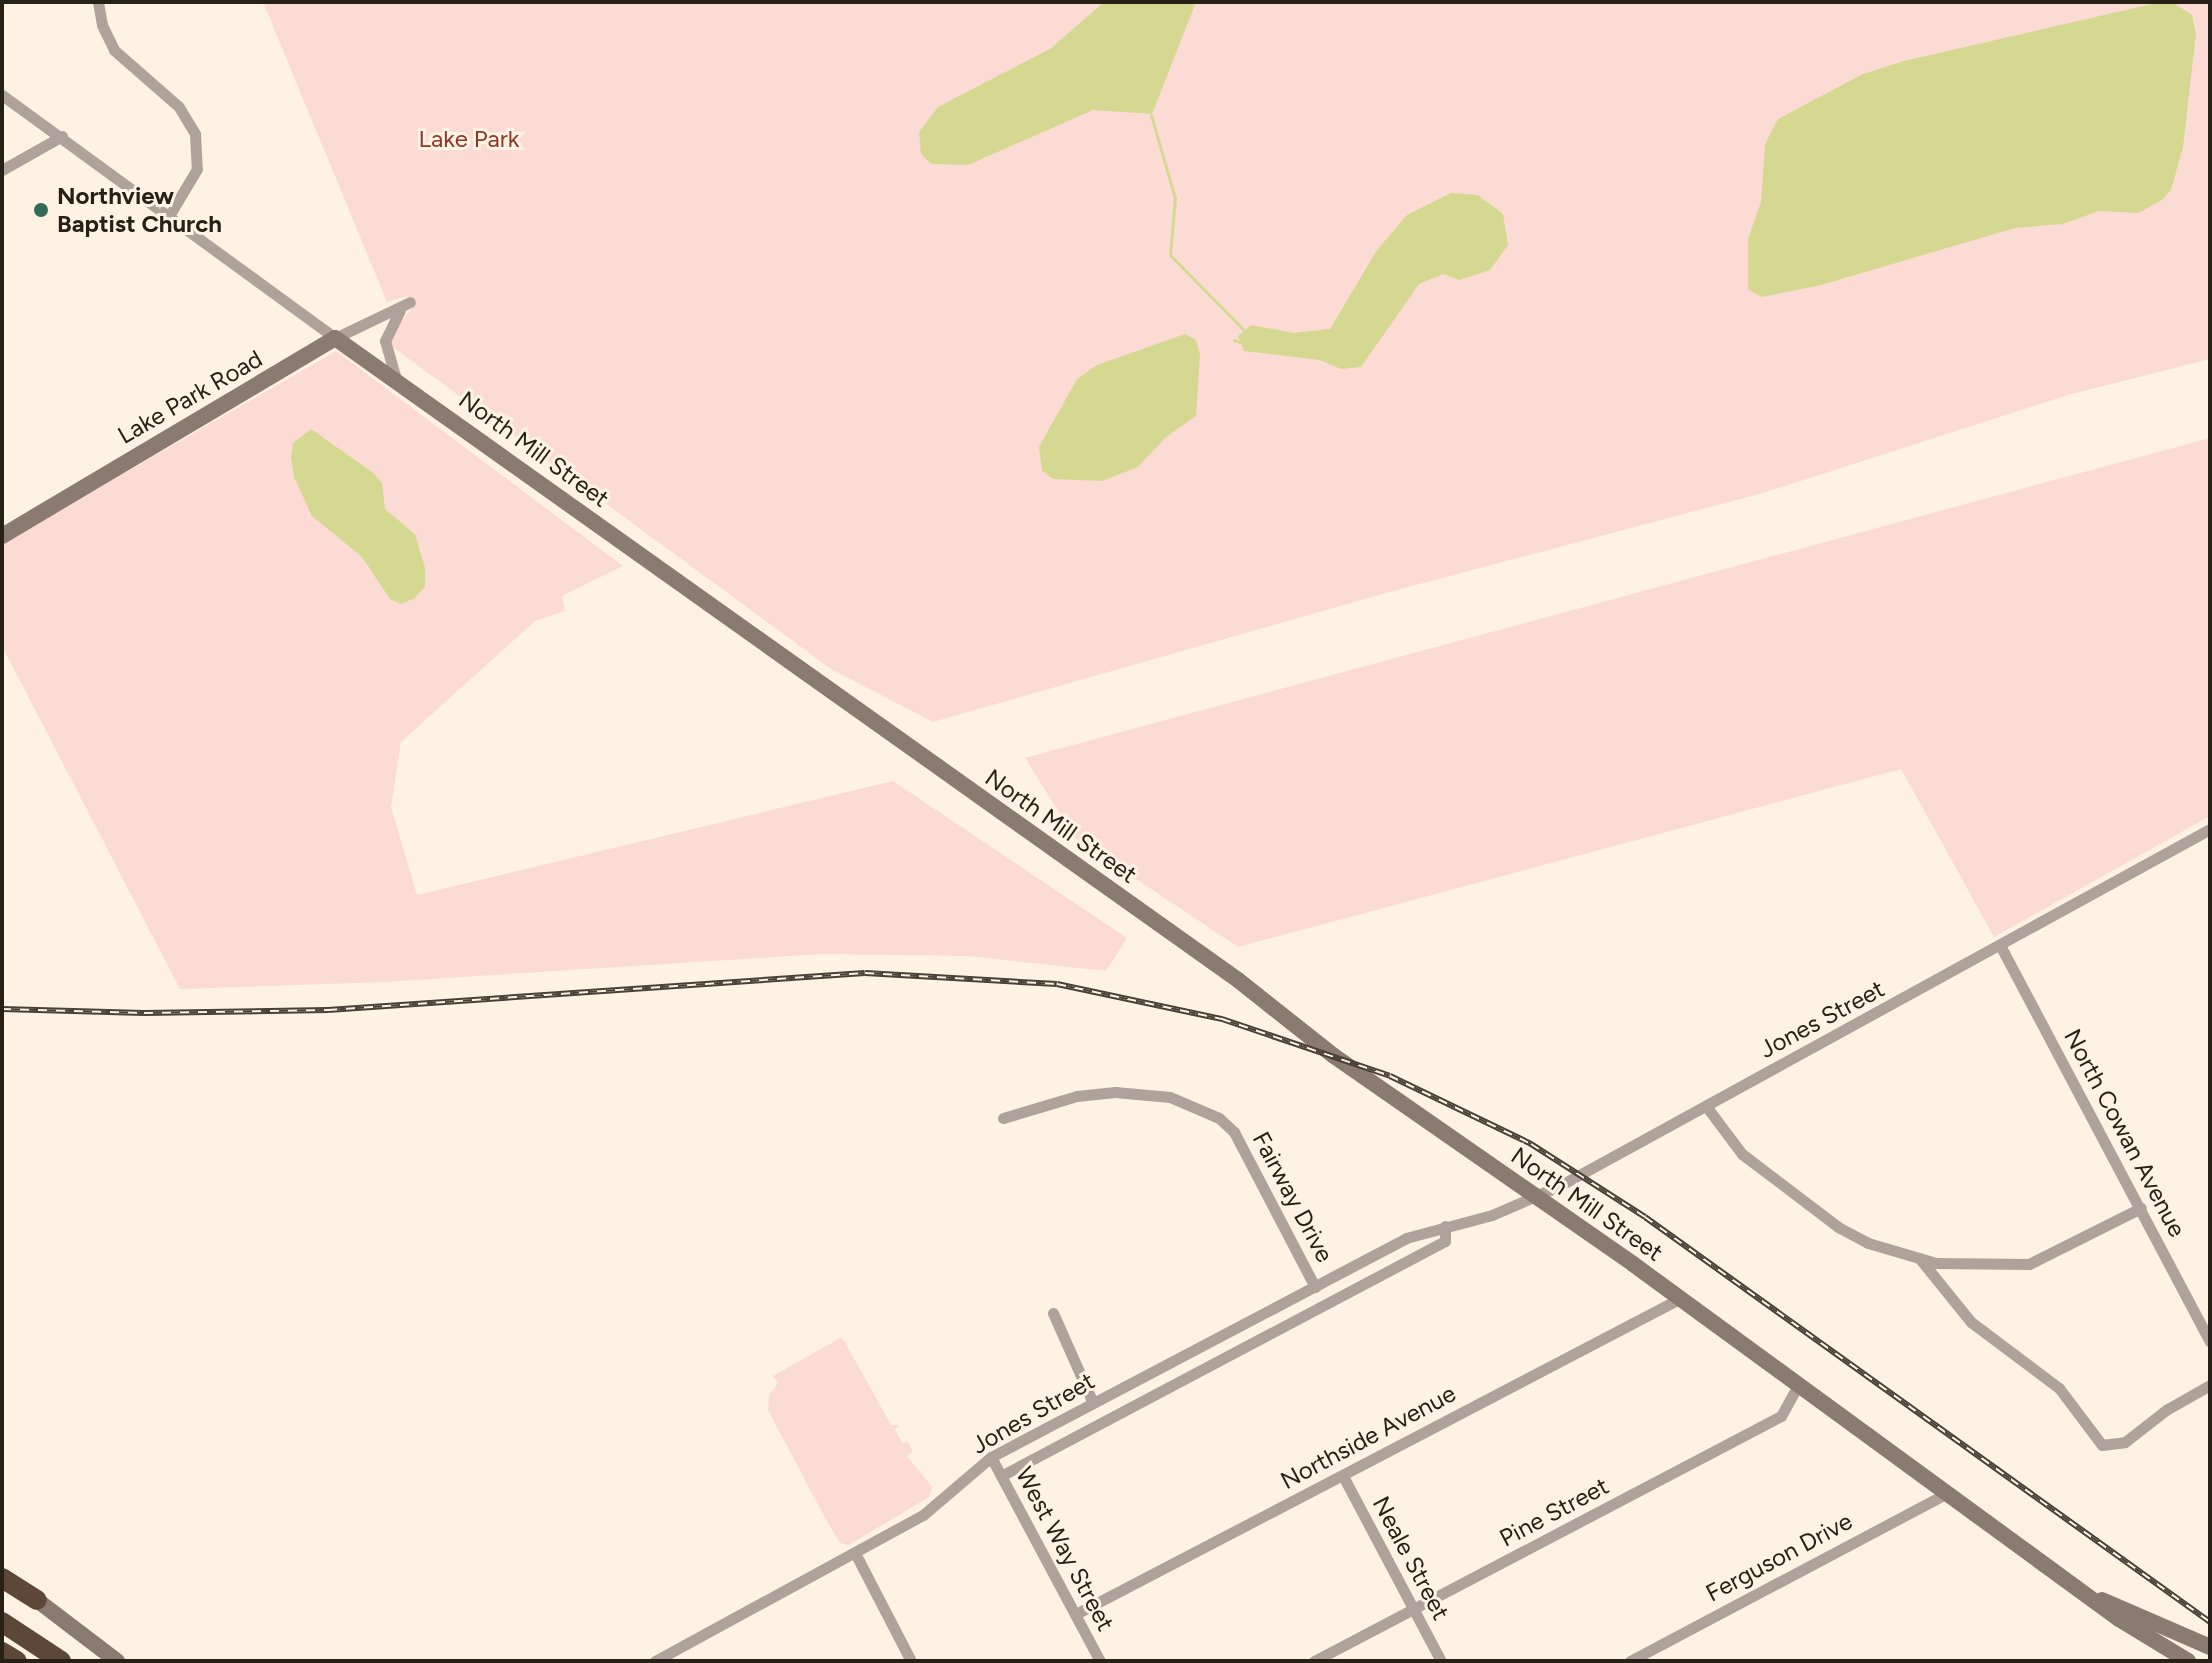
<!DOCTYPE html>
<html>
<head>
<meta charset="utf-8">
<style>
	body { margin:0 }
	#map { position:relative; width:2212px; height:1663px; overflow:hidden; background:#fef2e5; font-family:Figtree,sans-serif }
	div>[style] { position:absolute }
	.green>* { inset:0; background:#fcdbd4 }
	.water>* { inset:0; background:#d5d891 }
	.stream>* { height:3px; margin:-1.5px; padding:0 1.5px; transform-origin:1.5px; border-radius:1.5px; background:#d5d891 }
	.minor>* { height:11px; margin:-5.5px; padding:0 5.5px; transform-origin:5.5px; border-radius:5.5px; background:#aea29b }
	.secondary>* { height:16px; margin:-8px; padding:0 8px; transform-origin:8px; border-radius:8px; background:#8b7a71 }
	.motorway>* { height:20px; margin:-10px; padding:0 10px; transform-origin:10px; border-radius:10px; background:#5d4739 }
	.rail>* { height:6px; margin-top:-3px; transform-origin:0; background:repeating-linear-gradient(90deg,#fef2e5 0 9px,#494138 0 18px); box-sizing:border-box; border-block:2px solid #494138 }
	.dots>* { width:22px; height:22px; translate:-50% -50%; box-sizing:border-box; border:4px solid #fef2e5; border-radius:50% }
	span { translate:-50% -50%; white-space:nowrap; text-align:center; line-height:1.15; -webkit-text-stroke:6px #fef2e5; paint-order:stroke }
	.park-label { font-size:24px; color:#8d3725 }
	.poi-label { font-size:24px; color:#272017; font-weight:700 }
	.left { translate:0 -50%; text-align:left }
	.street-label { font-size:24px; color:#272017 }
	.frame { position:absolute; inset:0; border:4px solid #272017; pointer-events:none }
</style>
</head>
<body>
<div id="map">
	<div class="green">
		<div style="clip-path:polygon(263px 2px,2210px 2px,2210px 359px,2068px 395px,1763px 493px,1386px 593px,933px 722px,831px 669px,390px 345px,390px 335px,412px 308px,407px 296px,387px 302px)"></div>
		<div style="clip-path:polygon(336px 351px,623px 566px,562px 596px,565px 611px,535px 621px,401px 742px,391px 807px,417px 895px,893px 781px,1127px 938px,1106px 971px,968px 956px,821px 954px,385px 982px,180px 989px,2px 646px,2px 544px)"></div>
		<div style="clip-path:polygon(2210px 438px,2210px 816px,1994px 937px,1901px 769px,1238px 947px,1075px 838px,1025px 758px)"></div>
		<div style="clip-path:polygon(842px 1337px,891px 1425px,899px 1425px,895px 1430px,903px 1444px,907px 1441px,913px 1451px,907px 1456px,932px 1487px,929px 1497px,849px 1545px,840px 1543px,824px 1516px,768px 1410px,769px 1395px,778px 1383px,773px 1376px)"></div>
	</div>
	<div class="water">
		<div style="clip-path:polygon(1104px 2px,1196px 2px,1152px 114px,1093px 110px,968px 165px,931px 164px,921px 154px,919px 132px,938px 107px,1050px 49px)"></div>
		<div style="clip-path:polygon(2161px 2px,2172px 2px,2192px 15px,2196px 34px,2183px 147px,2171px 190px,2162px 200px,2138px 213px,2099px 211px,2063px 224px,2015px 228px,1821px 285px,1762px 297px,1748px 290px,1748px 239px,1761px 202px,1765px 144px,1778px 119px,1863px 74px,1904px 61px)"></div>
		<div style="clip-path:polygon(1451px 193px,1478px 195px,1503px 214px,1508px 245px,1490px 270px,1459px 280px,1443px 274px,1419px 284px,1361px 367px,1341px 369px,1320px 360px,1244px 351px,1238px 336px,1251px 325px,1293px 333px,1330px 329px,1377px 250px,1407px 215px)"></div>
		<div style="clip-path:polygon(1185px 334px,1196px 340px,1200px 354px,1196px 416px,1166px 437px,1138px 467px,1102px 481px,1053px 479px,1042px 471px,1039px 447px,1077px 379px,1097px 365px)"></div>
		<div style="clip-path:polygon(311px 429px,372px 472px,382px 483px,385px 509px,415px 534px,425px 568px,425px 586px,415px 598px,401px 604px,390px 599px,362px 557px,312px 516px,294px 477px,291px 457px,293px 443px)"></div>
	</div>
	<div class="stream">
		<div style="left:1151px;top:115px;width:86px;rotate:73.9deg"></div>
		<div style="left:1175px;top:198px;width:57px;rotate:95deg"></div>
		<div style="left:1170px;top:255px;width:104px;rotate:45.4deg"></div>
		<div style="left:1234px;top:340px;width:5px;rotate:22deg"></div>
	</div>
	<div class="minor">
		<div style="left:98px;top:2px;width:23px;rotate:80deg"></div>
		<div style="left:102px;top:25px;width:28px;rotate:64deg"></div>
		<div style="left:114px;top:50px;width:86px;rotate:41.2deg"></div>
		<div style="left:179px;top:107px;width:31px;rotate:59deg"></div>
		<div style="left:195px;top:134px;width:35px;rotate:87deg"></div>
		<div style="left:197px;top:169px;width:52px;rotate:121deg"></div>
		<div style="left:2px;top:95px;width:412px;rotate:36.1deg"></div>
		<div style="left:335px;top:338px;width:83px;rotate:-25.6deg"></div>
		<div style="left:2px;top:170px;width:69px;rotate:-29.5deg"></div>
		<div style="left:396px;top:379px;width:40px;rotate:-106deg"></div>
		<div style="left:385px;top:341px;width:34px;rotate:-64deg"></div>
		<div style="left:2001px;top:947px;width:446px;rotate:62.1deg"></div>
		<div style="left:1706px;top:1106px;width:60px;rotate:53.1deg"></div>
		<div style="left:1742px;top:1154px;width:121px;rotate:37.2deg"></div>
		<div style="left:1838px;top:1227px;width:34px;rotate:28deg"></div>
		<div style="left:1868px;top:1243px;width:71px;rotate:16.4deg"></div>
		<div style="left:1936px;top:1263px;width:93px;rotate:0.6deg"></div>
		<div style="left:2029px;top:1264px;width:125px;rotate:-26.6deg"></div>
		<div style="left:1003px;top:1118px;width:77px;rotate:-16.6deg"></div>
		<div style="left:1077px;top:1096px;width:38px;rotate:-6deg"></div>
		<div style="left:1115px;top:1092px;width:55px;rotate:5.2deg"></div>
		<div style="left:1170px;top:1097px;width:53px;rotate:23.2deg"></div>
		<div style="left:1219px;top:1118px;width:21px;rotate:43deg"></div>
		<div style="left:1234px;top:1132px;width:175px;rotate:62.4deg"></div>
		<div style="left:1920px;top:1259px;width:81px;rotate:51deg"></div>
		<div style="left:1971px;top:1322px;width:110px;rotate:36.9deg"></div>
		<div style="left:2059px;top:1388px;width:71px;rotate:53deg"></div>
		<div style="left:2102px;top:1445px;width:23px;rotate:-7deg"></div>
		<div style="left:2125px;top:1442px;width:52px;rotate:-38deg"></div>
		<div style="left:2166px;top:1410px;width:51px;rotate:-29.6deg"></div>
		<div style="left:1053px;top:1313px;width:98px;rotate:66deg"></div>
		<div style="left:991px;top:1457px;width:231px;rotate:61.9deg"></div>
		<div style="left:1001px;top:1476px;width:502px;rotate:-27.89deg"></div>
		<div style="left:1445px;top:1241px;width:15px;rotate:-90deg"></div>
		<div style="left:1343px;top:1476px;width:209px;rotate:62.1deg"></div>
		<div style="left:855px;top:1553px;width:122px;rotate:62.6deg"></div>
		<div style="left:1076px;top:1614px;width:680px;rotate:-27.58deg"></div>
		<div style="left:655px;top:1661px;width:305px;rotate:-28.6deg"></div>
		<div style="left:923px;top:1515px;width:89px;rotate:-40.5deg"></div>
		<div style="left:991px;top:1457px;width:469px;rotate:-27.8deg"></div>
		<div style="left:1406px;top:1238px;width:89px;rotate:-15deg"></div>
		<div style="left:1492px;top:1215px;width:75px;rotate:-23.5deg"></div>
		<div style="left:1561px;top:1185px;width:740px;rotate:-28.75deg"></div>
		<div style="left:1314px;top:1661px;width:527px;rotate:-27.68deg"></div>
		<div style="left:1781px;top:1416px;width:35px;rotate:-61deg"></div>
		<div style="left:1630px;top:1661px;width:361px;rotate:-27.9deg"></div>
	</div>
	<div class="secondary">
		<div style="left:2px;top:536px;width:387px;rotate:-30.7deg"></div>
		<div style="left:335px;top:338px;width:1108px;rotate:35.41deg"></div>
		<div style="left:1238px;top:980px;width:122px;rotate:38.4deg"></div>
		<div style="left:1334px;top:1056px;width:364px;rotate:34.8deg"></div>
		<div style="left:1633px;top:1264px;width:602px;rotate:36.15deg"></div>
		<div style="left:2119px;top:1619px;width:81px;rotate:31.3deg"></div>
		<div style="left:29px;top:1594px;width:111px;rotate:37.3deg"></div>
		<div style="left:2102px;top:1600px;width:118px;rotate:23.5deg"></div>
	</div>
	<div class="motorway">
		<div style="left:2px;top:1578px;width:41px;rotate:32.2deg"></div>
		<div style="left:2px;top:1622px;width:71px;rotate:33.5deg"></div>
		<div style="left:2px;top:1652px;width:17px;rotate:31deg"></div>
	</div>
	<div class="rail">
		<div style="left:2px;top:1009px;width:142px;rotate:1.6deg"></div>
		<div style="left:144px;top:1013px;width:184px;rotate:-0.9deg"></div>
		<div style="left:328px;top:1010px;width:538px;rotate:-3.94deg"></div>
		<div style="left:865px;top:973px;width:192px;rotate:3.3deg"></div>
		<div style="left:1057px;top:984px;width:169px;rotate:12deg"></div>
		<div style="left:1222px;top:1019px;width:177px;rotate:18.7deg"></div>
		<div style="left:1390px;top:1076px;width:157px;rotate:25.7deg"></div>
		<div style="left:1531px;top:1144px;width:135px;rotate:32.6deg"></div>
		<div style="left:1645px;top:1217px;width:695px;rotate:35.63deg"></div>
	</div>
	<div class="dots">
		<div style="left:41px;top:210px;background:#2f6b57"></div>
	</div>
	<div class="park-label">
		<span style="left:469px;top:139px">Lake Park</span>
	</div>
	<div class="poi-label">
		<span class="left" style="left:57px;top:210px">Northview<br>Baptist Church</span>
	</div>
	<div class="street-label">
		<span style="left:190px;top:397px;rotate:-30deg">Lake Park Road</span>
		<span style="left:534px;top:449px;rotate:36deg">North Mill Street</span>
		<span style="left:1061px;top:826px;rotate:35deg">North Mill Street</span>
		<span style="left:1822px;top:1019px;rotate:-28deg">Jones Street</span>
		<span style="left:2125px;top:1133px;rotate:62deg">North Cowan Avenue</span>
		<span style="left:1293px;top:1197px;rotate:62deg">Fairway Drive</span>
		<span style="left:1587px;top:1204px;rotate:35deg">North Mill Street</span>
		<span style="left:1033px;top:1413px;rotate:-30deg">Jones Street</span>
		<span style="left:1368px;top:1437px;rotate:-28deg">Northside Avenue</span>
		<span style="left:1554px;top:1512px;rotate:-28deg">Pine Street</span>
		<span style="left:1065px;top:1549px;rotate:62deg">West Way Street</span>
		<span style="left:1779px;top:1557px;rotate:-28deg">Ferguson Drive</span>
		<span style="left:1411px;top:1558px;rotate:62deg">Neale Street</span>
	</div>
	<div class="frame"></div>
</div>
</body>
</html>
